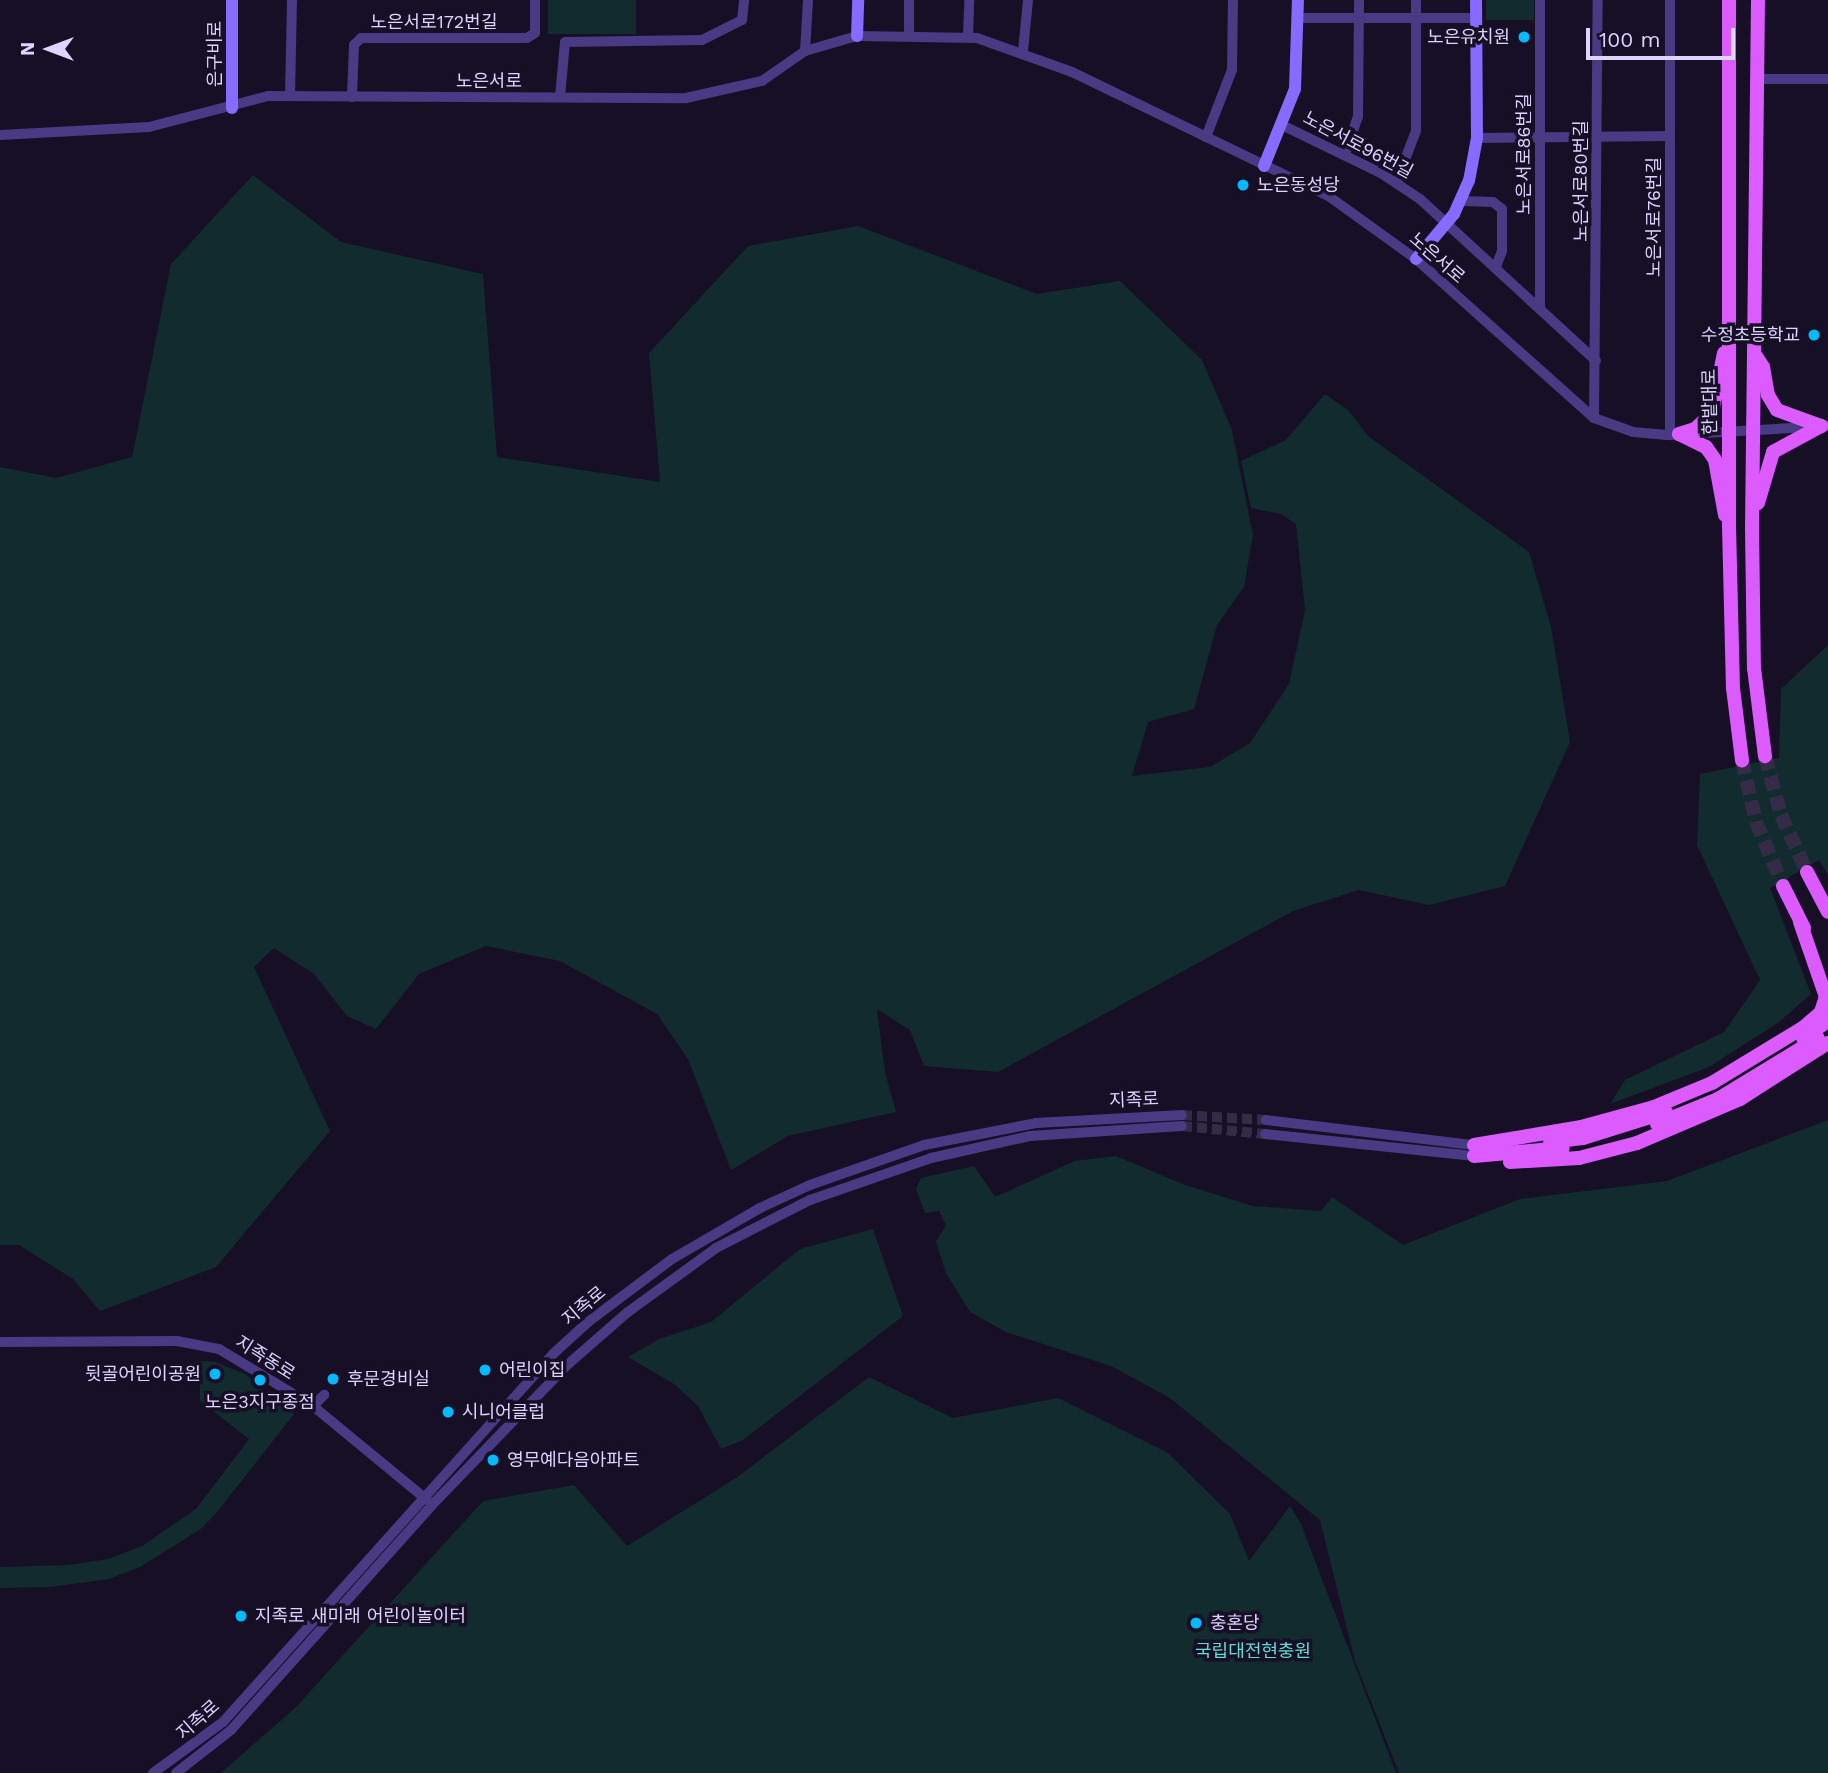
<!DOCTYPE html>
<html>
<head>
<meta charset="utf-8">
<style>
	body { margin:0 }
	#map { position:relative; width:1828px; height:1773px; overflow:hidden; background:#160f25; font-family:"Work Sans","Noto Sans KR",sans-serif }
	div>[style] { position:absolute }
	.green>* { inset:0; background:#122b2f }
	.street-tunnel>* { height:10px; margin-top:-5px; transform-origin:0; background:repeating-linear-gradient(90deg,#342c46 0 10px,transparent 0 15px) }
	.primary-tunnel>* { height:14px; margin-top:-7px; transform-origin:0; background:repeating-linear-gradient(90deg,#342c46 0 14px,transparent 0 21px) }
	.street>* { height:10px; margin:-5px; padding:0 5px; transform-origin:5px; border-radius:5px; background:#493a84 }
	.secondary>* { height:12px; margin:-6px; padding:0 6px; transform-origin:6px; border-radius:6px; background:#876bfe }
	.primary>* { height:14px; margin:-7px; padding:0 7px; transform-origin:7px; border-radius:7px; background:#dc5bfe }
	.dots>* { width:19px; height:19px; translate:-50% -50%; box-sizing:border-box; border:4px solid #160f25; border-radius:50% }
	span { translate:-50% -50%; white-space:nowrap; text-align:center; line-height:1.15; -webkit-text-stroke:7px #160f25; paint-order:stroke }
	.street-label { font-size:18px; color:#dfd3ff }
	.poi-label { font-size:18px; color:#dfd3ff }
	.right { translate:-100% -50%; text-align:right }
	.left { translate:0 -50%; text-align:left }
	.park-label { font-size:18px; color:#5fdfd4 }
	.north { position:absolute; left:14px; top:14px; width:70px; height:70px; -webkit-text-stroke:5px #160f25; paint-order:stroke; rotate:270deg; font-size:19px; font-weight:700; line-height:28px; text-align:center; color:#dfd3ff }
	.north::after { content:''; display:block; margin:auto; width:24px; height:32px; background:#dfd3ff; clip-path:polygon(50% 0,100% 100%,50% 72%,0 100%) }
	.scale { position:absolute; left:1586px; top:28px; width:149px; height:32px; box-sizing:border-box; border:4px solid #dfd3ff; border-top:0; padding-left:9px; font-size:21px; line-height:24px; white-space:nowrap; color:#dfd3ff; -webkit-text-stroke:5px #160f25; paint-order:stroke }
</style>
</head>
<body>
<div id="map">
	<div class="green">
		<div style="clip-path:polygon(548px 0,636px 0,636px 34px,548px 34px)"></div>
		<div style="clip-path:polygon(1486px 0,1534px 0,1534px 20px,1486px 20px)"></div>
		<div style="clip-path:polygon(253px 175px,341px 242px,483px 274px,497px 457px,660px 482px,649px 353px,748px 246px,858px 226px,1037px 294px,1120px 281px,1202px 360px,1232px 430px,1253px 535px,1244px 587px,1217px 625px,1194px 709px,1148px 722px,1132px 776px,1210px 767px,1250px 743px,1289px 684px,1305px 610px,1296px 524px,1281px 514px,1251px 508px,1241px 461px,1286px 440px,1325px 394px,1348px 410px,1368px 436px,1529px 552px,1551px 627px,1570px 742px,1505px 886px,1429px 905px,1359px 890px,1293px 911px,998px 1072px,924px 1066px,910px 1030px,877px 1009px,885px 1072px,896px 1112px,788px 1136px,731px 1170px,688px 1059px,657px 1014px,560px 961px,486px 946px,419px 974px,376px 1029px,347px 1016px,314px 974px,274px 948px,254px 967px,330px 1131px,216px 1267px,100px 1311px,73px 1279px,19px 1245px,0 1245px,0 467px,56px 478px,132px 457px,171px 264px)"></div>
		<div style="clip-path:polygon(1828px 645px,1828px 875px,1819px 860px,1770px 888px,1811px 994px,1779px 1022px,1709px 1067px,1610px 1104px,1625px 1080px,1724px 1032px,1760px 980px,1697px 845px,1700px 774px,1779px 758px,1781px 689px)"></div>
		<div style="clip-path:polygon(1828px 1120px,1828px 1773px,1399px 1773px,1355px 1661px,1320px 1520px,1170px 1398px,1111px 1366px,1006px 1332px,970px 1312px,946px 1273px,936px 1242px,946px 1225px,939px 1211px,925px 1213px,916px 1189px,921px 1178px,974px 1166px,995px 1197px,1075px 1161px,1116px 1156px,1185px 1185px,1253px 1206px,1321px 1211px,1332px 1197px,1403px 1245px,1520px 1199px,1667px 1181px)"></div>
		<div style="clip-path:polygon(873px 1229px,903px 1316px,743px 1440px,721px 1449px,698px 1406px,674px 1384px,628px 1357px,659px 1339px,711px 1322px,800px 1249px)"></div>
		<div style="clip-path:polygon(200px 1361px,215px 1362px,245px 1374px,294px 1414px,218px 1511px,201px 1529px,140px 1567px,109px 1579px,49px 1587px,0 1588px,0 1567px,69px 1565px,108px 1559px,142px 1546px,196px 1509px,249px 1439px,200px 1401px)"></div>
		<div style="clip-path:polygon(869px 1377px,953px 1418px,1058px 1398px,1168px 1453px,1230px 1514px,1249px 1561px,1290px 1506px,1301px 1524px,1396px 1773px,221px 1773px,295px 1708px,483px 1501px,574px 1485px,627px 1546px,736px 1478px)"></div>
	</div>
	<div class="street-tunnel">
		<div style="left:1182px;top:1115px;width:84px;rotate:3.4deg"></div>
		<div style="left:1182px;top:1126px;width:83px;rotate:5.5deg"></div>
	</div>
	<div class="primary-tunnel">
		<div style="left:1765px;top:756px;width:61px;rotate:74.8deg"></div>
		<div style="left:1781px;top:815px;width:63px;rotate:65.5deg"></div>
		<div style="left:1742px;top:760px;width:64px;rotate:77.3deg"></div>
		<div style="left:1756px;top:822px;width:69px;rotate:67.1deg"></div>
	</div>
	<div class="street">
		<div style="left:1670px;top:0;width:435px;rotate:90deg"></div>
		<div style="left:1298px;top:18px;width:178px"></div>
		<div style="left:909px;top:34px;width:34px;rotate:-90deg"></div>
		<div style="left:968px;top:37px;width:37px;rotate:-88deg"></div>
		<div style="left:805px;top:51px;width:51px;rotate:-86.6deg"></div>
		<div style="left:1023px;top:51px;width:51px;rotate:-84.4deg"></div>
		<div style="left:1758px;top:79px;width:70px"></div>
		<div style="left:290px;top:96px;width:96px;rotate:-88.8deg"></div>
		<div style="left:352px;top:97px;width:52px;rotate:-87.8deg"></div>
		<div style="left:354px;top:45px;width:10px;rotate:-45deg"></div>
		<div style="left:361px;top:38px;width:166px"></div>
		<div style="left:527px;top:38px;width:9px;rotate:-32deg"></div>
		<div style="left:535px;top:33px;width:33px;rotate:-90deg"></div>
		<div style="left:560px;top:97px;width:55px;rotate:-84.8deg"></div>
		<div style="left:565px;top:42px;width:137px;rotate:-0.8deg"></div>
		<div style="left:702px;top:40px;width:45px;rotate:-26.6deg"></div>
		<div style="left:742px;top:20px;width:20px;rotate:-84deg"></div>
		<div style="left:1284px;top:126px;width:108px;rotate:25.9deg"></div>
		<div style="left:1381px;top:173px;width:47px;rotate:33.7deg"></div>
		<div style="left:1420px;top:199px;width:239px;rotate:42.6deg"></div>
		<div style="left:0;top:135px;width:149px;rotate:-3.1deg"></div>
		<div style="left:149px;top:127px;width:123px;rotate:-14.6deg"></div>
		<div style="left:268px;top:96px;width:418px;rotate:0.3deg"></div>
		<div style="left:686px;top:98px;width:78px;rotate:-12.6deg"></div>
		<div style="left:762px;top:81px;width:52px;rotate:-34.9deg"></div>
		<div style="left:805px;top:51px;width:54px;rotate:-16.1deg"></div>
		<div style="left:857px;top:36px;width:120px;rotate:1deg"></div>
		<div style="left:977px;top:38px;width:101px;rotate:19.7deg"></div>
		<div style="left:1072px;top:72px;width:283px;rotate:25.8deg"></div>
		<div style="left:1327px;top:195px;width:110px;rotate:35.7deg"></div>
		<div style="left:1416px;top:259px;width:239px;rotate:41.8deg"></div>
		<div style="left:1594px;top:418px;width:41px;rotate:19.7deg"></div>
		<div style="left:1633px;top:432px;width:37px;rotate:5deg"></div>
		<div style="left:1670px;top:435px;width:158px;rotate:-3.3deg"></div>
		<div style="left:1206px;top:137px;width:72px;rotate:-68.8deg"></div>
		<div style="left:1232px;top:70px;width:70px;rotate:-89.2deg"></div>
		<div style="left:1477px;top:138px;width:193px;rotate:-0.6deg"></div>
		<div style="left:1345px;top:154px;width:39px;rotate:-71deg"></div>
		<div style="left:1358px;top:117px;width:117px;rotate:-89.5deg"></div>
		<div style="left:1396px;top:183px;width:56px;rotate:-69deg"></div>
		<div style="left:1416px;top:131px;width:131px;rotate:-90deg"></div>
		<div style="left:1462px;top:201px;width:31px;rotate:2deg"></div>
		<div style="left:1493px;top:202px;width:11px;rotate:38deg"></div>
		<div style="left:1502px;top:209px;width:42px;rotate:90deg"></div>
		<div style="left:1502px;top:251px;width:17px;rotate:111deg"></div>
		<div style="left:1540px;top:307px;width:307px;rotate:-90deg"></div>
		<div style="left:1594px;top:418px;width:418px;rotate:-89.5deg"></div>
		<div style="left:1266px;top:1120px;width:209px;rotate:6.9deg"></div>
		<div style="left:1265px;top:1134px;width:210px;rotate:6deg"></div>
		<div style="left:0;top:1342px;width:177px;rotate:-0.3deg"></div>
		<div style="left:177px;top:1341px;width:43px;rotate:10.8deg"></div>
		<div style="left:219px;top:1349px;width:110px;rotate:31.2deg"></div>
		<div style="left:313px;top:1406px;width:148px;rotate:39.5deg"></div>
		<div style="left:313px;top:1406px;width:16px;rotate:-45deg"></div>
		<div style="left:153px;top:1773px;width:87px;rotate:-36.1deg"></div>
		<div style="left:223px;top:1722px;width:494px;rotate:-48.1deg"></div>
		<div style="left:553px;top:1354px;width:47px;rotate:-42.4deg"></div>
		<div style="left:588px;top:1322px;width:105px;rotate:-36.9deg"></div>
		<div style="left:672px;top:1259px;width:102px;rotate:-30.1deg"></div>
		<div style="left:760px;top:1208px;width:55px;rotate:-24.7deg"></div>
		<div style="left:810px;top:1185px;width:121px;rotate:-19.3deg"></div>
		<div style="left:924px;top:1145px;width:114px;rotate:-11.1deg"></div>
		<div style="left:1036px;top:1123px;width:146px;rotate:-3.1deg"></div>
		<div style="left:176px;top:1773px;width:70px;rotate:-38deg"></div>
		<div style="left:231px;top:1730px;width:300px;rotate:-48.2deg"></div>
		<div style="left:431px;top:1506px;width:194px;rotate:-46deg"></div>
		<div style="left:566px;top:1366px;width:82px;rotate:-41.1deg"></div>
		<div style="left:628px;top:1312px;width:109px;rotate:-36deg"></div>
		<div style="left:716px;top:1248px;width:106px;rotate:-27.1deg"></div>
		<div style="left:810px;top:1200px;width:128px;rotate:-19.1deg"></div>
		<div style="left:931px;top:1158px;width:101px;rotate:-12.5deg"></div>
		<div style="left:1030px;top:1136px;width:152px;rotate:-3.8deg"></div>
	</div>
	<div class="secondary">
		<div style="left:857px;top:36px;width:36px;rotate:-88deg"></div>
		<div style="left:232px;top:108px;width:108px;rotate:-90deg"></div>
		<div style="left:1264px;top:166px;width:83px;rotate:-68.1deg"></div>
		<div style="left:1295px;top:89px;width:89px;rotate:-88.1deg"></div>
		<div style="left:1416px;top:259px;width:59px;rotate:-49.8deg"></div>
		<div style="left:1454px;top:214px;width:36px;rotate:-66deg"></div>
		<div style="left:1469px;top:181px;width:44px;rotate:-79.5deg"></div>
		<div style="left:1477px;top:138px;width:138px;rotate:-90.4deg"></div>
	</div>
	<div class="primary">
		<div style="left:1729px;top:0;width:526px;rotate:90deg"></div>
		<div style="left:1729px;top:526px;width:162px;rotate:88.6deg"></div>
		<div style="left:1733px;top:688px;width:73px;rotate:82.9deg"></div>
		<div style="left:1758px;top:0;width:528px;rotate:90.65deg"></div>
		<div style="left:1752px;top:528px;width:140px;rotate:89.2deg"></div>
		<div style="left:1754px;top:668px;width:89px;rotate:82.9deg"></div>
		<div style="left:1754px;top:353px;width:17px;rotate:57deg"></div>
		<div style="left:1763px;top:367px;width:28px;rotate:80deg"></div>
		<div style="left:1768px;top:395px;width:17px;rotate:59deg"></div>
		<div style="left:1777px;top:410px;width:47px;rotate:20deg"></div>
		<div style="left:1679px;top:434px;width:17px;rotate:-17deg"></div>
		<div style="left:1695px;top:429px;width:23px;rotate:-43deg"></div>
		<div style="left:1712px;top:413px;width:61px;rotate:-78.7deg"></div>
		<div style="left:1679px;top:434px;width:30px;rotate:26deg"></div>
		<div style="left:1706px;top:447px;width:16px;rotate:55deg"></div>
		<div style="left:1715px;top:460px;width:56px;rotate:79.7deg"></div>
		<div style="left:1758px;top:503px;width:53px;rotate:-73.6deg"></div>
		<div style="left:1773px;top:452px;width:55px;rotate:-28.4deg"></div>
		<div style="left:1807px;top:872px;width:45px;rotate:62.3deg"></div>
		<div style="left:1783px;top:886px;width:47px;rotate:63.4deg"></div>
		<div style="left:1803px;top:1038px;width:30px;rotate:-34deg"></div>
		<div style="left:1657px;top:1124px;width:66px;rotate:-22.3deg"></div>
		<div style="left:1718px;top:1099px;width:117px;rotate:-31.4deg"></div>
		<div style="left:1550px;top:1142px;width:33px;rotate:-7deg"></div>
		<div style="left:1583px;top:1138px;width:87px;rotate:-17.4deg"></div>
		<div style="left:1474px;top:1145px;width:109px;rotate:-9.5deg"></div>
		<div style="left:1581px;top:1127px;width:76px;rotate:-15.3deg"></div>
		<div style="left:1654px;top:1107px;width:63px;rotate:-22.5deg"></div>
		<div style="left:1712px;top:1083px;width:108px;rotate:-31.3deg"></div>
		<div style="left:1804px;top:1027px;width:23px;rotate:-41deg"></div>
		<div style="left:1821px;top:1012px;width:16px;rotate:-72deg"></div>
		<div style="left:1826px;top:997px;width:79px;rotate:-109.1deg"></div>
		<div style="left:1474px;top:1156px;width:89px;rotate:-5.1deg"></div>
		<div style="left:1510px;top:1162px;width:69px;rotate:-3.3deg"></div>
		<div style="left:1579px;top:1158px;width:60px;rotate:-14.5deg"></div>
		<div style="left:1637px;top:1143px;width:112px;rotate:-23.1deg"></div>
		<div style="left:1740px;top:1099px;width:104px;rotate:-32.5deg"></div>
	</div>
	<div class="dots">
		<div style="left:1524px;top:37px;background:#02bafc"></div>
		<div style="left:1243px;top:185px;background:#02bafc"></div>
		<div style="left:1814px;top:335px;background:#02bafc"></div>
		<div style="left:485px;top:1370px;background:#02bafc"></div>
		<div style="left:215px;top:1374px;background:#02bafc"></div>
		<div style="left:333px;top:1379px;background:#02bafc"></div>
		<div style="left:260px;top:1380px;background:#02bafc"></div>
		<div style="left:448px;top:1412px;background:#02bafc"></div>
		<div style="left:493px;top:1460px;background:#02bafc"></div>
		<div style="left:241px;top:1616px;background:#02bafc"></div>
		<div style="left:1196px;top:1623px;background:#02bafc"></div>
	</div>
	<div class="street-label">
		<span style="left:434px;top:22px">노은서로172번길</span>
		<span style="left:215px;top:54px;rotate:-90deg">은구비로</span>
		<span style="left:489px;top:81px">노은서로</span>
		<span style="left:1358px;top:145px;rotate:28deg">노은서로96번길</span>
		<span style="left:1524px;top:154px;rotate:-90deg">노은서로86번길</span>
		<span style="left:1581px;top:181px;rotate:-90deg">노은서로80번길</span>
		<span style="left:1654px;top:217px;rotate:-90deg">노은서로76번길</span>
		<span style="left:1437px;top:258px;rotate:41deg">노은서로</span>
		<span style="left:1710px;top:402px;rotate:-91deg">한밭대로</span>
		<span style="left:1134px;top:1100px;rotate:-2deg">지족로</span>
		<span style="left:584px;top:1306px;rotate:-40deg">지족로</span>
		<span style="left:265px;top:1358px;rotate:32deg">지족동로</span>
		<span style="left:198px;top:1720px;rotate:-41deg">지족로</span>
	</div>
	<div class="poi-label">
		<span class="right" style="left:1510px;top:37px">노은유치원</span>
		<span class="left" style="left:1257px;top:185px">노은동성당</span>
		<span class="right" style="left:1800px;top:335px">수정초등학교</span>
		<span class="left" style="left:499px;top:1370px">어린이집</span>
		<span class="right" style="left:201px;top:1374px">뒷골어린이공원</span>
		<span class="left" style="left:347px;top:1379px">후문경비실</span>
		<span style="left:260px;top:1402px">노은3지구종점</span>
		<span class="left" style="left:462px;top:1412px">시니어클럽</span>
		<span class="left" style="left:507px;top:1460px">영무예다음아파트</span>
		<span class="left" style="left:255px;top:1616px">지족로 새미래 어린이놀이터</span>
		<span class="left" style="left:1210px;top:1623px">충혼당</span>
	</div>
	<div class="park-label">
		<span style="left:1253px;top:1651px">국립대전현충원</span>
	</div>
	<div class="north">N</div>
	<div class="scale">100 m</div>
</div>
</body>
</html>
